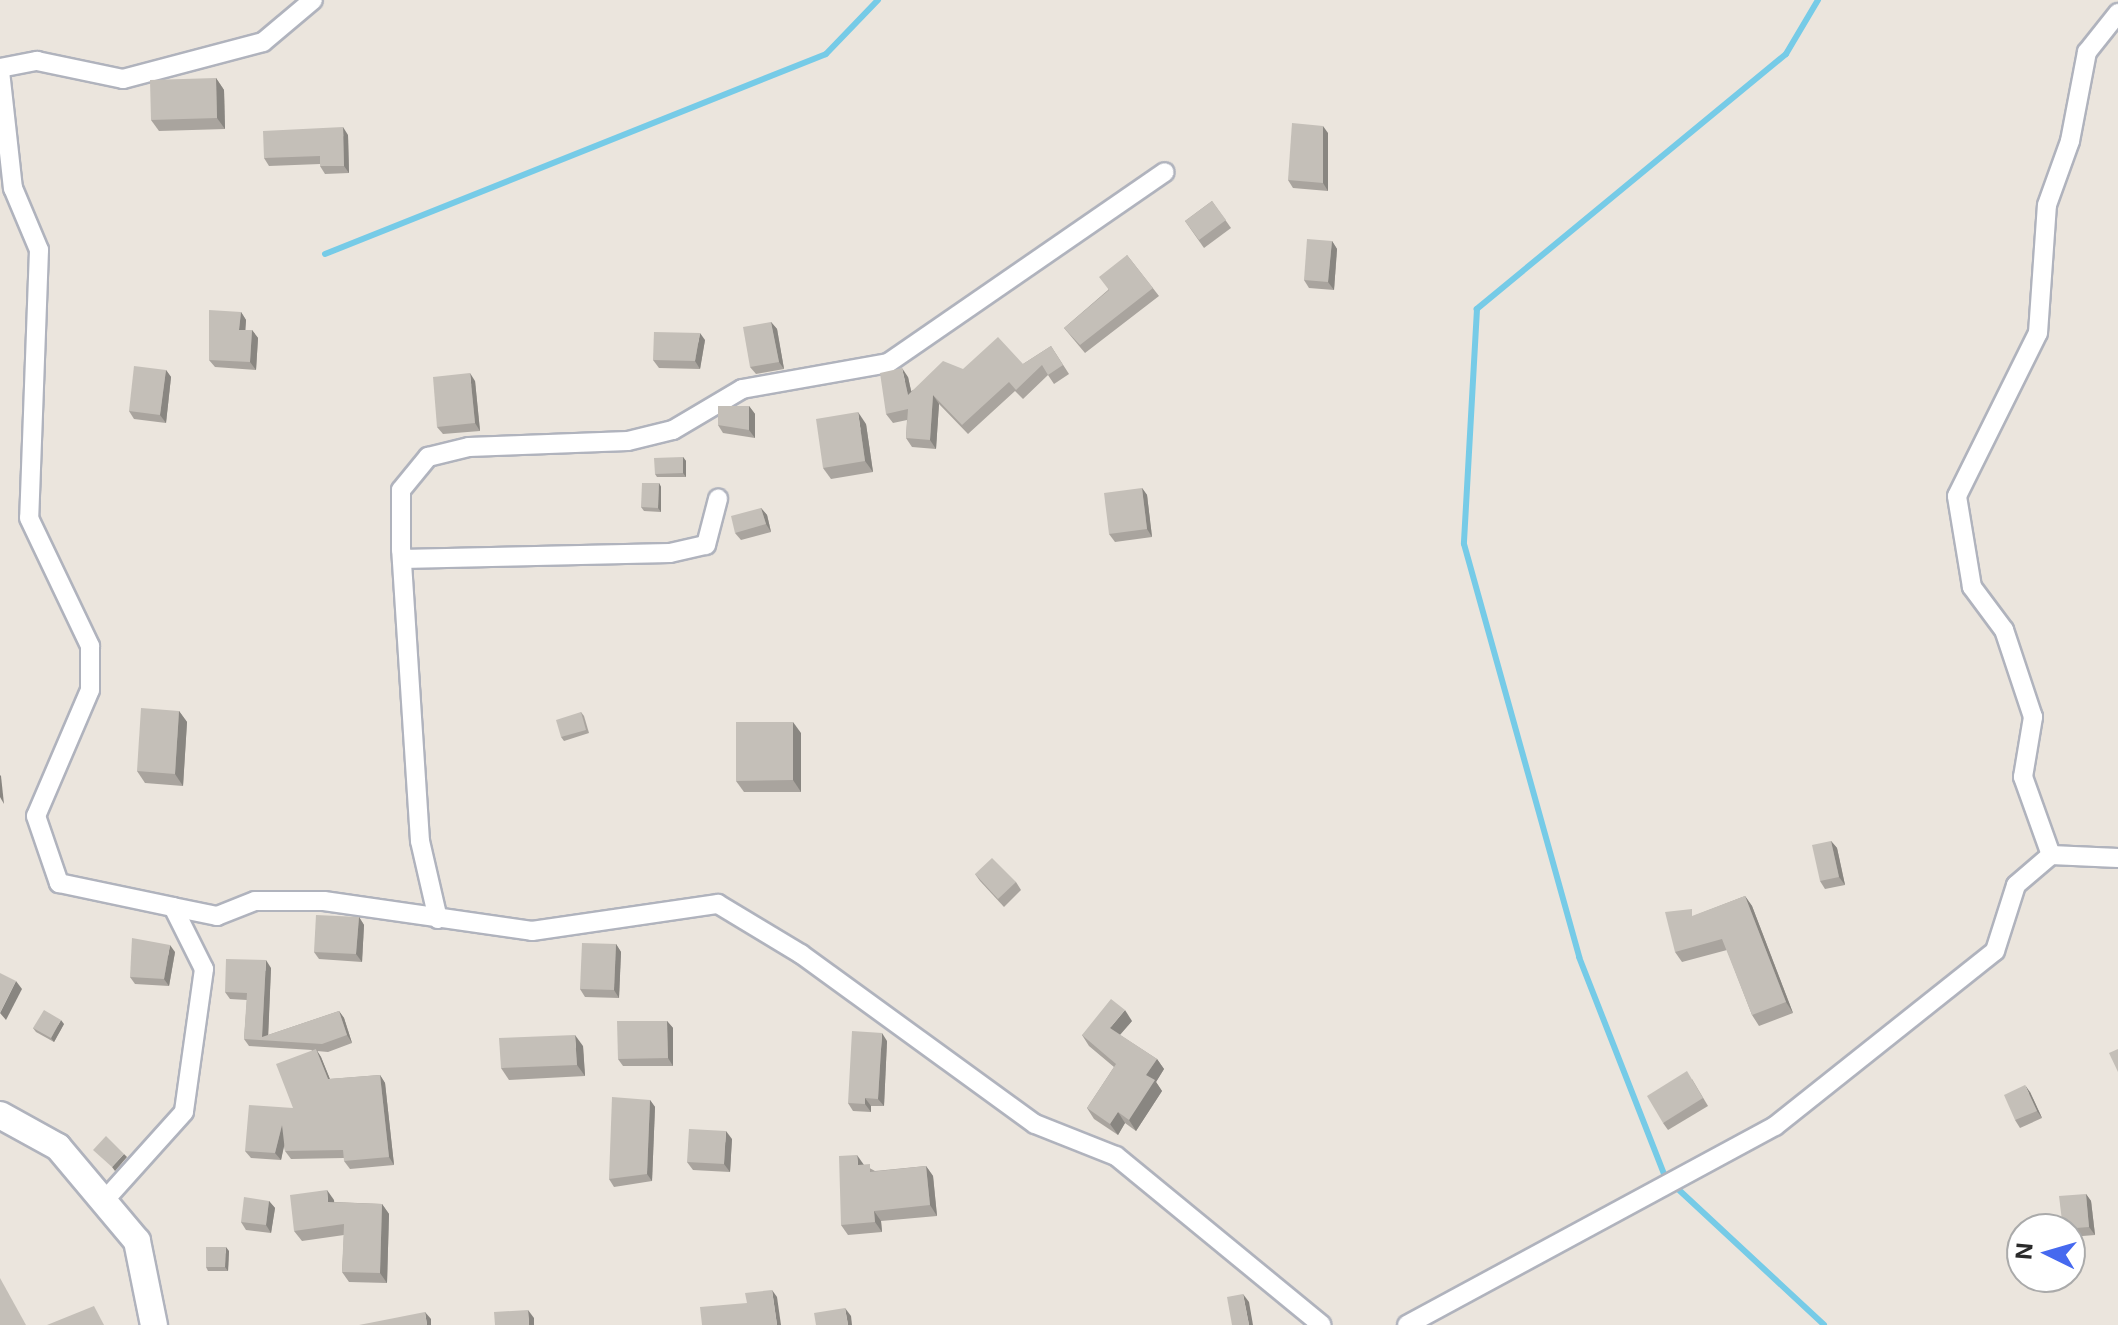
<!DOCTYPE html>
<html>
<head>
<meta charset="utf-8">
<style>
	body { margin:0 }
	#map { position:relative; width:2118px; height:1325px; overflow:hidden; background:#ebe5dd; font-family:Inter,sans-serif }
	div>[style] { position:absolute }
	.stream>* { height:6px; margin:-3px; padding:0 3px; transform-origin:3px; border-radius:3px; background:#76cbe7 }
	.roads { filter:drop-shadow(2px 0 #b0b3bd) drop-shadow(-2px 0 #b0b3bd) drop-shadow(0 2px #b0b3bd) drop-shadow(0 -2px #b0b3bd) }
	.street>* { height:18px; margin:-9px; padding:0 9px; transform-origin:9px; border-radius:9px; background:#fff }
	.secondary>* { height:26px; margin:-13px; padding:0 13px; transform-origin:13px; border-radius:13px; background:#fff }
	.wall>* { inset:0; background:#a9a49e }
	.shaded-wall>* { inset:0; background:#898681 }
	.building>* { inset:0; background:#c4bfb8 }
	span { translate:-50% -50%; white-space:nowrap; text-align:center; line-height:1.15; -webkit-text-stroke:6px #fff; paint-order:stroke }
	.north { position:absolute; left:2006px; top:1213px; width:80px; height:80px; box-sizing:border-box; background:#fff; border:2px solid #aaa; border-radius:50%; rotate:275deg; font-size:22px; font-weight:700; line-height:32px; text-align:center; color:#2a2a2a }
	.north::after { content:''; display:block; margin:auto; width:28px; height:36px; background:#4669ef; clip-path:polygon(50% 0,100% 100%,50% 72%,0 100%) }
</style>
</head>
<body>
<div id="map">
	<div class="stream">
		<div style="left:1818px;top:0;width:63px;rotate:120.7deg"></div>
		<div style="left:1786px;top:54px;width:401px;rotate:140.5deg"></div>
		<div style="left:1477px;top:309px;width:235px;rotate:93.2deg"></div>
		<div style="left:1464px;top:544px;width:429px;rotate:74.4deg"></div>
		<div style="left:1579px;top:957px;width:236px;rotate:68.6deg"></div>
		<div style="left:1665px;top:1177px;width:217px;rotate:42.9deg"></div>
		<div style="left:325px;top:254px;width:539px;rotate:-21.76deg"></div>
		<div style="left:826px;top:54px;width:75px;rotate:-46.1deg"></div>
	</div>
	<div class="roads">
		<div class="street">
			<div style="left:0;top:68px;width:38px;rotate:-11deg"></div>
			<div style="left:37px;top:61px;width:88px;rotate:11.8deg"></div>
			<div style="left:123px;top:79px;width:145px;rotate:-14.8deg"></div>
			<div style="left:263px;top:42px;width:65px;rotate:-40deg"></div>
			<div style="left:0;top:71px;width:118px;rotate:83.7deg"></div>
			<div style="left:13px;top:188px;width:67px;rotate:67.2deg"></div>
			<div style="left:39px;top:250px;width:268px;rotate:92.1deg"></div>
			<div style="left:29px;top:518px;width:142px;rotate:64.5deg"></div>
			<div style="left:90px;top:646px;width:44px;rotate:90deg"></div>
			<div style="left:90px;top:690px;width:137px;rotate:113.2deg"></div>
			<div style="left:36px;top:816px;width:71px;rotate:71.1deg"></div>
			<div style="left:59px;top:883px;width:116px;rotate:11.9deg"></div>
			<div style="left:173px;top:907px;width:69px;rotate:63.4deg"></div>
			<div style="left:204px;top:969px;width:144px;rotate:98deg"></div>
			<div style="left:184px;top:1112px;width:120px;rotate:132deg"></div>
			<div style="left:402px;top:559px;width:268px;rotate:-1.3deg"></div>
			<div style="left:670px;top:553px;width:37px;rotate:-13deg"></div>
			<div style="left:706px;top:545px;width:48px;rotate:-75.4deg"></div>
			<div style="left:2051px;top:855px;width:83px;rotate:-109.7deg"></div>
			<div style="left:2023px;top:777px;width:61px;rotate:-80.5deg"></div>
			<div style="left:2033px;top:717px;width:92px;rotate:-108.4deg"></div>
			<div style="left:2004px;top:630px;width:54px;rotate:-126.7deg"></div>
			<div style="left:1972px;top:587px;width:92px;rotate:-99.4deg"></div>
			<div style="left:1957px;top:496px;width:182px;rotate:-63.6deg"></div>
			<div style="left:2038px;top:333px;width:128px;rotate:-86deg"></div>
			<div style="left:2047px;top:205px;width:68px;rotate:-70.2deg"></div>
			<div style="left:2070px;top:141px;width:91px;rotate:-79.2deg"></div>
			<div style="left:2087px;top:52px;width:50px;rotate:-51.5deg"></div>
			<div style="left:173px;top:907px;width:45px;rotate:11.6deg"></div>
			<div style="left:217px;top:916px;width:41px;rotate:-21.5deg"></div>
			<div style="left:255px;top:901px;width:69px"></div>
			<div style="left:324px;top:901px;width:210px;rotate:8.2deg"></div>
			<div style="left:532px;top:931px;width:188px;rotate:-8.3deg"></div>
			<div style="left:718px;top:904px;width:97px;rotate:31.1deg"></div>
			<div style="left:801px;top:954px;width:289px;rotate:36deg"></div>
			<div style="left:1035px;top:1124px;width:87px;rotate:21.6deg"></div>
			<div style="left:1116px;top:1156px;width:266px;rotate:39.4deg"></div>
			<div style="left:438px;top:919px;width:80px;rotate:-103deg"></div>
			<div style="left:420px;top:841px;width:292px;rotate:-93.7deg"></div>
			<div style="left:401px;top:550px;width:60px;rotate:-90deg"></div>
			<div style="left:401px;top:490px;width:43px;rotate:-50.7deg"></div>
			<div style="left:428px;top:457px;width:42px;rotate:-13.7deg"></div>
			<div style="left:469px;top:447px;width:159px;rotate:-2.2deg"></div>
			<div style="left:628px;top:441px;width:46px;rotate:-13.7deg"></div>
			<div style="left:673px;top:430px;width:80px;rotate:-30.7deg"></div>
			<div style="left:742px;top:389px;width:148px;rotate:-10.1deg"></div>
			<div style="left:888px;top:363px;width:336px;rotate:-34.6deg"></div>
			<div style="left:1407px;top:1325px;width:418px;rotate:-28.4deg"></div>
			<div style="left:1775px;top:1126px;width:281px;rotate:-38.5deg"></div>
			<div style="left:1995px;top:951px;width:69px;rotate:-72.3deg"></div>
			<div style="left:2016px;top:885px;width:46px;rotate:-40.6deg"></div>
			<div style="left:2051px;top:855px;width:67px;rotate:2.6deg"></div>
		</div>
		<div class="secondary">
			<div style="left:0;top:1115px;width:66px;rotate:28.9deg"></div>
			<div style="left:58px;top:1147px;width:123px;rotate:50deg"></div>
			<div style="left:137px;top:1241px;width:86px;rotate:78.6deg"></div>
		</div>
	</div>
	<div class="wall">
		<div style="clip-path:polygon(216px 78px,224px 90px,225px 129px,159px 131px,151px 120px)"></div>
		<div style="clip-path:polygon(1328px 133px,1328px 191px,1293px 188px,1288px 180px)"></div>
		<div style="clip-path:polygon(348px 135px,349px 173px,325px 174px,320px 166px,320px 164px,269px 166px,264px 158px)"></div>
		<div style="clip-path:polygon(1212px 201px,1231px 228px,1204px 248px,1185px 221px)"></div>
		<div style="clip-path:polygon(1332px 241px,1337px 249px,1334px 290px,1309px 288px,1304px 280px)"></div>
		<div style="clip-path:polygon(1127px 255px,1159px 296px,1085px 353px,1064px 328px,1108px 290px)"></div>
		<div style="clip-path:polygon(241px 312px,246px 320px,245px 330px,252px 330px,258px 338px,256px 370px,215px 367px,209px 360px)"></div>
		<div style="clip-path:polygon(771px 322px,777px 329px,784px 369px,756px 374px,750px 367px)"></div>
		<div style="clip-path:polygon(705px 340px,700px 369px,659px 368px,653px 360px)"></div>
		<div style="clip-path:polygon(1051px 346px,1069px 374px,1054px 384px,1048px 375px,1023px 399px,1015px 391px,968px 434px,939px 404px,936px 449px,912px 447px,906px 438px,907px 420px,893px 423px,886px 414px,908px 377px,911px 391px,963px 369px,1023px 364px)"></div>
		<div style="clip-path:polygon(166px 370px,171px 377px,166px 423px,134px 419px,129px 411px)"></div>
		<div style="clip-path:polygon(475px 381px,480px 431px,443px 434px,437px 427px)"></div>
		<div style="clip-path:polygon(749px 406px,755px 414px,755px 438px,723px 433px,718px 425px)"></div>
		<div style="clip-path:polygon(866px 424px,873px 472px,831px 479px,823px 468px)"></div>
		<div style="clip-path:polygon(683px 457px,686px 461px,686px 477px,657px 477px,655px 474px)"></div>
		<div style="clip-path:polygon(659px 483px,661px 487px,661px 512px,644px 511px,641px 507px)"></div>
		<div style="clip-path:polygon(1142px 488px,1147px 495px,1152px 537px,1115px 542px,1109px 534px)"></div>
		<div style="clip-path:polygon(761px 508px,767px 515px,771px 532px,741px 540px,735px 533px)"></div>
		<div style="clip-path:polygon(179px 711px,187px 722px,183px 786px,145px 783px,137px 771px)"></div>
		<div style="clip-path:polygon(581px 712px,584px 716px,589px 733px,564px 741px,561px 737px)"></div>
		<div style="clip-path:polygon(801px 733px,801px 792px,744px 792px,736px 781px)"></div>
		<div style="clip-path:polygon(1831px 841px,1837px 848px,1845px 885px,1825px 889px,1820px 881px)"></div>
		<div style="clip-path:polygon(975px 874px,1016px 882px,1021px 890px,1004px 907px,980px 881px)"></div>
		<div style="clip-path:polygon(1745px 896px,1752px 906px,1793px 1013px,1759px 1026px,1752px 1015px,1727px 950px,1682px 962px,1675px 952px,1696px 915px)"></div>
		<div style="clip-path:polygon(359px 917px,364px 925px,362px 962px,319px 959px,314px 952px)"></div>
		<div style="clip-path:polygon(616px 944px,621px 952px,619px 998px,585px 997px,580px 989px)"></div>
		<div style="clip-path:polygon(175px 952px,169px 986px,135px 984px,130px 977px)"></div>
		<div style="clip-path:polygon(271px 968px,268px 1035px,339px 1011px,344px 1018px,352px 1043px,328px 1052px,317px 1051px,321px 1057px,330px 1079px,380px 1075px,385px 1083px,394px 1165px,350px 1169px,344px 1161px,344px 1158px,291px 1159px,285px 1151px,284px 1145px,281px 1160px,251px 1158px,245px 1151px,293px 1108px,312px 1050px,249px 1046px,244px 1039px,247px 1000px,230px 999px,225px 992px)"></div>
		<div style="clip-path:polygon(667px 1021px,673px 1028px,673px 1066px,623px 1066px,618px 1059px)"></div>
		<div style="clip-path:polygon(1132px 1021px,1120px 1035px,1157px 1059px,1164px 1069px,1156px 1082px,1162px 1091px,1136px 1131px,1125px 1123px,1118px 1135px,1094px 1119px,1087px 1108px,1114px 1067px,1089px 1046px,1082px 1035px)"></div>
		<div style="clip-path:polygon(64px 1024px,54px 1042px,36px 1032px,33px 1028px)"></div>
		<div style="clip-path:polygon(887px 1041px,884px 1106px,871px 1106px,871px 1112px,853px 1111px,848px 1103px)"></div>
		<div style="clip-path:polygon(583px 1046px,585px 1076px,509px 1080px,501px 1068px)"></div>
		<div style="clip-path:polygon(1692px 1079px,1708px 1106px,1668px 1130px,1663px 1123px)"></div>
		<div style="clip-path:polygon(2030px 1092px,2042px 1118px,2020px 1128px,2015px 1120px)"></div>
		<div style="clip-path:polygon(650px 1100px,655px 1107px,652px 1181px,614px 1187px,609px 1179px)"></div>
		<div style="clip-path:polygon(732px 1139px,730px 1172px,693px 1170px,687px 1162px)"></div>
		<div style="clip-path:polygon(864px 1165px,875px 1171px,926px 1166px,933px 1176px,937px 1216px,881px 1221px,882px 1232px,848px 1235px,841px 1225px)"></div>
		<div style="clip-path:polygon(2086px 1194px,2091px 1201px,2095px 1235px,2070px 1237px,2070px 1229px)"></div>
		<div style="clip-path:polygon(334px 1200px,334px 1202px,382px 1204px,389px 1214px,387px 1283px,349px 1282px,342px 1272px,344px 1235px,302px 1241px,294px 1231px)"></div>
		<div style="clip-path:polygon(269px 1201px,275px 1208px,271px 1233px,246px 1230px,241px 1222px)"></div>
		<div style="clip-path:polygon(229px 1251px,228px 1271px,208px 1271px,206px 1267px)"></div>
	</div>
	<div class="shaded-wall">
		<div style="clip-path:polygon(216px 78px,224px 90px,225px 129px,217px 118px)"></div>
		<div style="clip-path:polygon(1323px 126px,1328px 133px,1328px 191px,1323px 183px)"></div>
		<div style="clip-path:polygon(343px 127px,348px 135px,349px 173px,344px 166px)"></div>
		<div style="clip-path:polygon(1332px 241px,1337px 249px,1334px 290px,1328px 282px)"></div>
		<div style="clip-path:polygon(241px 312px,246px 320px,245px 337px,239px 330px)"></div>
		<div style="clip-path:polygon(771px 322px,777px 329px,784px 369px,779px 362px)"></div>
		<div style="clip-path:polygon(252px 330px,258px 338px,256px 370px,250px 362px)"></div>
		<div style="clip-path:polygon(700px 333px,705px 340px,700px 369px,695px 361px)"></div>
		<div style="clip-path:polygon(902px 368px,908px 377px,914px 404px,908px 395px)"></div>
		<div style="clip-path:polygon(166px 370px,171px 377px,166px 423px,160px 415px)"></div>
		<div style="clip-path:polygon(470px 373px,475px 381px,480px 431px,475px 423px)"></div>
		<div style="clip-path:polygon(933px 395px,939px 404px,936px 449px,930px 440px)"></div>
		<div style="clip-path:polygon(749px 406px,755px 414px,755px 438px,749px 430px)"></div>
		<div style="clip-path:polygon(858px 412px,866px 424px,873px 472px,865px 461px)"></div>
		<div style="clip-path:polygon(683px 457px,686px 461px,686px 477px,683px 473px)"></div>
		<div style="clip-path:polygon(659px 483px,661px 487px,661px 512px,658px 508px)"></div>
		<div style="clip-path:polygon(1142px 488px,1147px 495px,1152px 537px,1147px 529px)"></div>
		<div style="clip-path:polygon(761px 508px,767px 515px,771px 532px,766px 524px)"></div>
		<div style="clip-path:polygon(179px 711px,187px 722px,183px 786px,175px 774px)"></div>
		<div style="clip-path:polygon(793px 722px,801px 733px,801px 792px,793px 780px)"></div>
		<div style="clip-path:polygon(0 775px,1px 776px,4px 804px,0 797px)"></div>
		<div style="clip-path:polygon(1831px 841px,1837px 848px,1845px 885px,1839px 877px)"></div>
		<div style="clip-path:polygon(1745px 896px,1752px 906px,1793px 1013px,1786px 1002px)"></div>
		<div style="clip-path:polygon(359px 917px,364px 925px,362px 962px,356px 954px)"></div>
		<div style="clip-path:polygon(616px 944px,621px 952px,619px 998px,614px 990px)"></div>
		<div style="clip-path:polygon(170px 945px,175px 952px,169px 986px,164px 979px)"></div>
		<div style="clip-path:polygon(266px 960px,271px 968px,268px 1040px,262px 1037px)"></div>
		<div style="clip-path:polygon(16px 981px,22px 989px,6px 1020px,0 1013px)"></div>
		<div style="clip-path:polygon(1125px 1010px,1132px 1021px,1117px 1038px,1110px 1028px)"></div>
		<div style="clip-path:polygon(339px 1011px,344px 1018px,352px 1043px,347px 1035px)"></div>
		<div style="clip-path:polygon(61px 1020px,64px 1024px,54px 1042px,51px 1038px)"></div>
		<div style="clip-path:polygon(667px 1021px,673px 1028px,673px 1066px,668px 1058px)"></div>
		<div style="clip-path:polygon(882px 1033px,887px 1041px,884px 1106px,878px 1099px)"></div>
		<div style="clip-path:polygon(575px 1035px,583px 1046px,585px 1076px,577px 1065px)"></div>
		<div style="clip-path:polygon(316px 1049px,321px 1057px,333px 1087px,328px 1079px)"></div>
		<div style="clip-path:polygon(1157px 1059px,1164px 1069px,1156px 1082px,1162px 1091px,1136px 1131px,1129px 1120px,1146px 1075px)"></div>
		<div style="clip-path:polygon(380px 1075px,385px 1083px,394px 1165px,389px 1157px)"></div>
		<div style="clip-path:polygon(2025px 1085px,2030px 1092px,2042px 1118px,2037px 1111px)"></div>
		<div style="clip-path:polygon(865px 1098px,871px 1106px,871px 1112px,865px 1104px)"></div>
		<div style="clip-path:polygon(650px 1100px,655px 1107px,652px 1181px,647px 1174px)"></div>
		<div style="clip-path:polygon(1118px 1112px,1125px 1123px,1118px 1135px,1110px 1124px)"></div>
		<div style="clip-path:polygon(282px 1125px,287px 1133px,281px 1160px,275px 1153px)"></div>
		<div style="clip-path:polygon(726px 1131px,732px 1139px,730px 1172px,724px 1164px)"></div>
		<div style="clip-path:polygon(124px 1154px,127px 1157px,115px 1171px,112px 1167px)"></div>
		<div style="clip-path:polygon(857px 1155px,864px 1165px,858px 1165px)"></div>
		<div style="clip-path:polygon(926px 1166px,933px 1176px,937px 1216px,930px 1205px)"></div>
		<div style="clip-path:polygon(327px 1190px,334px 1200px,335px 1212px,328px 1202px)"></div>
		<div style="clip-path:polygon(2086px 1194px,2091px 1201px,2095px 1235px,2089px 1227px)"></div>
		<div style="clip-path:polygon(269px 1201px,275px 1208px,271px 1233px,266px 1225px)"></div>
		<div style="clip-path:polygon(382px 1204px,389px 1214px,387px 1283px,380px 1273px)"></div>
		<div style="clip-path:polygon(874px 1211px,881px 1221px,882px 1232px,875px 1222px)"></div>
		<div style="clip-path:polygon(226px 1247px,229px 1251px,228px 1271px,225px 1267px)"></div>
		<div style="clip-path:polygon(772px 1290px,777px 1297px,781px 1325px,777px 1325px)"></div>
		<div style="clip-path:polygon(1243px 1294px,1249px 1302px,1253px 1325px,1249px 1325px)"></div>
		<div style="clip-path:polygon(845px 1308px,851px 1316px,852px 1325px,848px 1325px)"></div>
		<div style="clip-path:polygon(528px 1310px,534px 1318px,534px 1325px,529px 1325px)"></div>
		<div style="clip-path:polygon(425px 1312px,431px 1319px,431px 1325px,427px 1325px)"></div>
	</div>
	<div class="building">
		<div style="clip-path:polygon(216px 78px,217px 118px,151px 120px,150px 80px)"></div>
		<div style="clip-path:polygon(1292px 123px,1323px 126px,1323px 183px,1288px 180px)"></div>
		<div style="clip-path:polygon(343px 127px,344px 166px,320px 166px,320px 156px,264px 158px,263px 131px)"></div>
		<div style="clip-path:polygon(1212px 201px,1226px 220px,1199px 240px,1185px 221px)"></div>
		<div style="clip-path:polygon(1307px 239px,1332px 241px,1328px 282px,1304px 280px)"></div>
		<div style="clip-path:polygon(1127px 255px,1153px 288px,1080px 345px,1064px 328px,1109px 290px,1099px 277px)"></div>
		<div style="clip-path:polygon(209px 310px,241px 312px,239px 330px,252px 330px,250px 362px,209px 360px)"></div>
		<div style="clip-path:polygon(771px 322px,779px 362px,750px 367px,743px 327px)"></div>
		<div style="clip-path:polygon(654px 332px,700px 333px,695px 361px,653px 360px)"></div>
		<div style="clip-path:polygon(998px 337px,1023px 364px,1051px 346px,1063px 365px,1048px 375px,1042px 365px,1016px 390px,1009px 382px,962px 425px,933px 395px,930px 440px,906px 438px,908px 409px,886px 414px,880px 373px,902px 368px,908px 395px,943px 361px,963px 369px)"></div>
		<div style="clip-path:polygon(134px 366px,166px 370px,160px 415px,129px 411px)"></div>
		<div style="clip-path:polygon(470px 373px,475px 423px,437px 427px,433px 377px)"></div>
		<div style="clip-path:polygon(718px 406px,749px 406px,749px 430px,718px 425px)"></div>
		<div style="clip-path:polygon(858px 412px,865px 461px,823px 468px,816px 419px)"></div>
		<div style="clip-path:polygon(683px 457px,683px 473px,655px 474px,654px 458px)"></div>
		<div style="clip-path:polygon(642px 483px,659px 483px,658px 508px,641px 507px)"></div>
		<div style="clip-path:polygon(1142px 488px,1147px 529px,1109px 534px,1104px 493px)"></div>
		<div style="clip-path:polygon(761px 508px,766px 524px,735px 533px,731px 516px)"></div>
		<div style="clip-path:polygon(141px 708px,179px 711px,175px 774px,137px 771px)"></div>
		<div style="clip-path:polygon(581px 712px,586px 730px,561px 737px,556px 720px)"></div>
		<div style="clip-path:polygon(736px 722px,793px 722px,793px 780px,736px 781px)"></div>
		<div style="clip-path:polygon(1831px 841px,1839px 877px,1820px 881px,1812px 845px)"></div>
		<div style="clip-path:polygon(992px 858px,1016px 882px,998px 899px,975px 874px)"></div>
		<div style="clip-path:polygon(1745px 896px,1786px 1002px,1752px 1015px,1722px 939px,1675px 952px,1665px 912px,1692px 909px,1692px 916px)"></div>
		<div style="clip-path:polygon(316px 915px,359px 917px,356px 954px,314px 952px)"></div>
		<div style="clip-path:polygon(132px 938px,170px 945px,164px 979px,130px 977px)"></div>
		<div style="clip-path:polygon(582px 943px,616px 944px,614px 990px,580px 989px)"></div>
		<div style="clip-path:polygon(226px 959px,266px 960px,262px 1037px,339px 1011px,347px 1035px,322px 1044px,244px 1039px,247px 993px,225px 992px)"></div>
		<div style="clip-path:polygon(0 973px,16px 981px,0 1013px)"></div>
		<div style="clip-path:polygon(1111px 999px,1125px 1010px,1110px 1028px,1157px 1059px,1146px 1075px,1155px 1080px,1129px 1120px,1118px 1112px,1110px 1124px,1087px 1108px,1116px 1064px,1082px 1035px)"></div>
		<div style="clip-path:polygon(44px 1010px,61px 1020px,51px 1038px,33px 1028px)"></div>
		<div style="clip-path:polygon(617px 1021px,667px 1021px,668px 1058px,618px 1059px)"></div>
		<div style="clip-path:polygon(852px 1031px,882px 1033px,878px 1099px,865px 1098px,865px 1104px,848px 1103px)"></div>
		<div style="clip-path:polygon(575px 1035px,577px 1065px,501px 1068px,499px 1038px)"></div>
		<div style="clip-path:polygon(316px 1049px,328px 1079px,380px 1075px,389px 1157px,344px 1161px,343px 1150px,285px 1151px,282px 1125px,275px 1153px,245px 1151px,249px 1105px,293px 1108px,276px 1064px)"></div>
		<div style="clip-path:polygon(2118px 1049px,2118px 1072px,2109px 1053px)"></div>
		<div style="clip-path:polygon(1687px 1071px,1703px 1098px,1663px 1123px,1647px 1096px)"></div>
		<div style="clip-path:polygon(2025px 1085px,2037px 1111px,2015px 1120px,2004px 1095px)"></div>
		<div style="clip-path:polygon(612px 1097px,650px 1100px,647px 1174px,609px 1179px)"></div>
		<div style="clip-path:polygon(689px 1129px,726px 1131px,724px 1164px,687px 1162px)"></div>
		<div style="clip-path:polygon(106px 1136px,124px 1154px,112px 1167px,93px 1150px)"></div>
		<div style="clip-path:polygon(857px 1155px,858px 1165px,870px 1164px,870px 1172px,926px 1166px,930px 1205px,874px 1211px,875px 1222px,841px 1225px,839px 1156px)"></div>
		<div style="clip-path:polygon(327px 1190px,328px 1202px,382px 1204px,380px 1273px,342px 1272px,344px 1224px,294px 1231px,290px 1195px)"></div>
		<div style="clip-path:polygon(2086px 1194px,2089px 1227px,2063px 1229px,2059px 1196px)"></div>
		<div style="clip-path:polygon(244px 1197px,269px 1201px,266px 1225px,241px 1222px)"></div>
		<div style="clip-path:polygon(206px 1247px,226px 1247px,225px 1267px,206px 1267px)"></div>
		<div style="clip-path:polygon(0 1278px,26px 1325px,0 1325px)"></div>
		<div style="clip-path:polygon(772px 1290px,777px 1325px,702px 1325px,700px 1307px,747px 1303px,745px 1293px)"></div>
		<div style="clip-path:polygon(1243px 1294px,1249px 1325px,1232px 1325px,1227px 1297px)"></div>
		<div style="clip-path:polygon(94px 1306px,104px 1325px,47px 1325px)"></div>
		<div style="clip-path:polygon(845px 1308px,848px 1325px,816px 1325px,814px 1313px)"></div>
		<div style="clip-path:polygon(528px 1310px,529px 1325px,495px 1325px,494px 1312px)"></div>
		<div style="clip-path:polygon(425px 1312px,427px 1325px,359px 1325px)"></div>
	</div>
	<div class="north">N</div>
</div>
</body>
</html>
